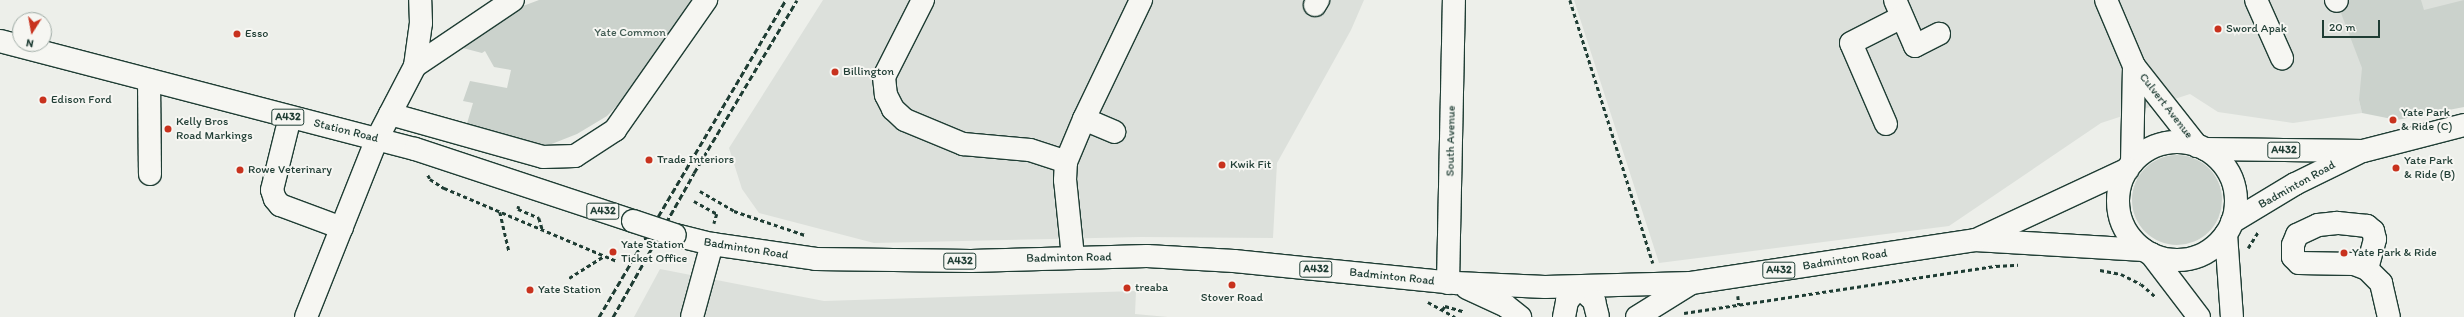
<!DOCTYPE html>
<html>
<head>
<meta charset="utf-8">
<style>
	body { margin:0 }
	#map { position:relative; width:2464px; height:317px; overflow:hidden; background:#edefea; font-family:Itim,sans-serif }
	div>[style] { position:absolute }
	.built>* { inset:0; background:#dce0db }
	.green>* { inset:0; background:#cbd2cc }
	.round { border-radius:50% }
	.path>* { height:2.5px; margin-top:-1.25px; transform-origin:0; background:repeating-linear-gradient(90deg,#1f3d34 0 4px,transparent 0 7px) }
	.roads { filter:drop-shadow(1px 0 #1f3d34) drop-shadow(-1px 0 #1f3d34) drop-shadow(0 1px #1f3d34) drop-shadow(0 -1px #1f3d34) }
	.minor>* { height:22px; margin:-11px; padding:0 11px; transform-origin:11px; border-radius:11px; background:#f6f6f2 }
	.major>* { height:22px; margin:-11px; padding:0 11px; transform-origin:11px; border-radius:11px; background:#f6f6f2 }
	.major>.ring { margin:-11px; padding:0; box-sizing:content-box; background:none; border:22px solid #f6f6f2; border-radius:50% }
	.rail>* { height:3px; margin-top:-1.5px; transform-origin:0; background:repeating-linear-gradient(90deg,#1f3d34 0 6px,transparent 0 9px) }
	.bridges { filter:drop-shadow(1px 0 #1f3d34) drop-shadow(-1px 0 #1f3d34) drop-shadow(0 1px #1f3d34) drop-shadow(0 -1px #1f3d34) }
	.major-bridge>* { height:22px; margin:-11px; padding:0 11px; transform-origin:11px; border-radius:11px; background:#f6f6f2 }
	.dots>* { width:11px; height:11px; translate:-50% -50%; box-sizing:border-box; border:2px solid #f6f6f2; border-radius:50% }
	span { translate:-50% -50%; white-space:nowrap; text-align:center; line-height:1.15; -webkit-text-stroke:4px #f6f6f2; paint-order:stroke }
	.shield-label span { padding:1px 3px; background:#f6f6f2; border:1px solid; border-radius:3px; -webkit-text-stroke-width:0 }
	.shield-label { font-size:11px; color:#1f3d34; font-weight:700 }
	.poi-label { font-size:12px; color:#1f3d34 }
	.left { translate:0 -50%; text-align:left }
	.park-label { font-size:12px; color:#415b52 }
	.street-label { font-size:12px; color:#1f3d34 }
	.north { position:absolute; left:12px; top:12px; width:40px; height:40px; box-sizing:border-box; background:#f6f6f2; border:1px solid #a0aca6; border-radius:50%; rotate:191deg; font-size:11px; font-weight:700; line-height:16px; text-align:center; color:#1f3d34 }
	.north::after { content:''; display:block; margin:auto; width:14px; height:18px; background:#c8321e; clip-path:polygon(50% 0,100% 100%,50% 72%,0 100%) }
	.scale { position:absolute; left:2322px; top:20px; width:58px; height:18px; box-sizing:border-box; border:2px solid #1f3d34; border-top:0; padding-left:5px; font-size:12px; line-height:14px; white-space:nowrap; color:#1f3d34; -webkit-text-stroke:3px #f6f6f2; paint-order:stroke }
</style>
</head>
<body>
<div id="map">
	<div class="built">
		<div style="clip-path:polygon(823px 0,1364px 0,1351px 30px,1277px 163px,1273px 238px,1141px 237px,874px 243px,759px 213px,742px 189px,729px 148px)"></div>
		<div style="clip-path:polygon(1574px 0,2464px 0,2359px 100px,2362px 113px,2293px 123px,2218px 112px,2190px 94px,2101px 123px,1949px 226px,1659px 263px)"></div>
		<div style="clip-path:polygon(660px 269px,824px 301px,1136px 291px,1135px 314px,1168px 317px,634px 317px)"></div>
	</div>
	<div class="green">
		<div style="clip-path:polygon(539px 0,695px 0,638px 84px,607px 116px,577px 134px,544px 147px,485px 136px,501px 133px,466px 127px,473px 103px,463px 101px,470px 81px,507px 88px,511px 70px,494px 67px,485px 51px,482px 53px,459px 47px,515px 9px)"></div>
		<div style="clip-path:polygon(2336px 0,2421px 0,2424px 10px,2464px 0,2464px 107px,2397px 120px,2362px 113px,2359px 100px,2362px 68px)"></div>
		<div class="round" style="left:2132px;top:155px;width:90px;height:90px"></div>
	</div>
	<div class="path">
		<div style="left:1570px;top:0;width:276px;rotate:72.5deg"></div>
		<div style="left:428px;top:175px;width:4px;rotate:63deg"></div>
		<div style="left:430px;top:179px;width:17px;rotate:33deg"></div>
		<div style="left:444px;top:188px;width:188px;rotate:22.9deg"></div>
		<div style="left:700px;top:191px;width:39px;rotate:30deg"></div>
		<div style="left:734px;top:211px;width:75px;rotate:18.7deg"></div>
		<div style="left:694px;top:201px;width:26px;rotate:29deg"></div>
		<div style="left:717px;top:214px;width:10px;rotate:107deg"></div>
		<div style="left:519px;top:206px;width:3px;rotate:108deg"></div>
		<div style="left:518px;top:209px;width:23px;rotate:23deg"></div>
		<div style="left:539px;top:218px;width:14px;rotate:73deg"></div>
		<div style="left:500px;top:212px;width:40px;rotate:77deg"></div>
		<div style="left:2248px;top:248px;width:19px;rotate:-58deg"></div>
		<div style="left:2100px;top:270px;width:21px;rotate:11deg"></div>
		<div style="left:2121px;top:274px;width:22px;rotate:27deg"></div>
		<div style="left:2141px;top:284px;width:20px;rotate:41deg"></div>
		<div style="left:569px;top:278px;width:41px;rotate:-32.2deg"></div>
		<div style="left:1738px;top:296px;width:9px;rotate:84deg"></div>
		<div style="left:1428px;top:302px;width:31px;rotate:29deg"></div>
		<div style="left:1442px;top:310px;width:5px;rotate:-53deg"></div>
		<div style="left:1445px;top:306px;width:19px;rotate:16deg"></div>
		<div style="left:1684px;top:313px;width:316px;rotate:-8.6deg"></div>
		<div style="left:1996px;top:266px;width:22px;rotate:-3deg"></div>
	</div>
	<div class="roads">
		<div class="minor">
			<div style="left:923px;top:0;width:86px;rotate:116.9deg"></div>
			<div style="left:884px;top:77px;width:18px;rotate:84deg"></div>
			<div style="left:886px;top:95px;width:16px;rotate:63deg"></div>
			<div style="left:893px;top:109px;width:16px;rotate:43deg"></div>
			<div style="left:905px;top:120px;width:63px;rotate:22.5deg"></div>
			<div style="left:963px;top:144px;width:67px;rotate:5.1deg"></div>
			<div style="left:1030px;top:150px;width:38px;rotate:18deg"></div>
			<div style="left:1895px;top:0;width:50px;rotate:66.5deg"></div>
			<div style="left:1915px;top:46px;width:27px;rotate:-27deg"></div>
			<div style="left:2106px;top:0;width:72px;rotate:67deg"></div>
			<div style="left:2134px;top:66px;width:102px;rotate:51.8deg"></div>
			<div style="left:2256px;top:0;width:64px;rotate:65.9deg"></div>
			<div style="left:2336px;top:0;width:1px;rotate:45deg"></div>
			<div style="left:1315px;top:5px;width:6px;rotate:-59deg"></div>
			<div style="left:415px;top:66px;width:118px;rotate:-34deg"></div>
			<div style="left:149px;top:80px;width:94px;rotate:89.4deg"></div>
			<div style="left:390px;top:114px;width:159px;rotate:15.7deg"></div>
			<div style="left:543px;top:157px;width:32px;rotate:-2deg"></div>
			<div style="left:575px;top:156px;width:48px;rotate:-33deg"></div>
			<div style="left:615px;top:130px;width:159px;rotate:-55deg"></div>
			<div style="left:290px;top:117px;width:75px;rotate:103.9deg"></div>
			<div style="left:272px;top:190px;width:9px;rotate:72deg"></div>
			<div style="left:275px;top:199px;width:8px;rotate:50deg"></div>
			<div style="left:280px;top:205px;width:66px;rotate:20.4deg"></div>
			<div style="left:1084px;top:119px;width:132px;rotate:-64.4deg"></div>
			<div style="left:1886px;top:124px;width:88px;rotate:-113.4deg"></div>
			<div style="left:1851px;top:43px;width:57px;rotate:-27deg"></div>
			<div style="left:2132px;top:163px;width:97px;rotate:-88.8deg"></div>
			<div style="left:2226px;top:234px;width:83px;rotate:85.9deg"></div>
			<div style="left:2151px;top:254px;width:79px;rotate:52.7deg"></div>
			<div style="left:1073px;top:257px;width:77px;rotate:-95.9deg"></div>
			<div style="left:1065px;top:180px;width:18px;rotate:-87deg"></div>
			<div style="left:1066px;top:162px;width:47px;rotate:-67.3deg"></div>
			<div style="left:1084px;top:119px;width:33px;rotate:23deg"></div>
			<div style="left:2367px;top:269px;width:31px;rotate:-75deg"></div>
			<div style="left:2375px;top:239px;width:8px;rotate:-104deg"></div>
			<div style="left:2373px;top:231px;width:8px;rotate:-140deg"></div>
			<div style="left:2367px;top:226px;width:30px;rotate:-174deg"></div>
			<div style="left:2337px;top:223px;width:19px;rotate:174deg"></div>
			<div style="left:2318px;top:225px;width:23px;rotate:155deg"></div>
			<div style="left:2297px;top:235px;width:11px;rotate:112deg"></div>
			<div style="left:2293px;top:245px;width:12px;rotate:90deg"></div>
			<div style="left:2293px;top:257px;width:8px;rotate:45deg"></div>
			<div style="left:2299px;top:263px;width:55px;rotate:1deg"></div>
			<div style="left:2354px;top:264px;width:14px;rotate:21deg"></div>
			<div style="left:2367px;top:269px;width:20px;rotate:45deg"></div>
			<div style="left:2381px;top:283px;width:35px;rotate:77deg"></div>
			<div style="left:1448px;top:283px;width:283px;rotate:-88.8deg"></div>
			<div style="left:306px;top:317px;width:192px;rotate:-68.3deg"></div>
			<div style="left:377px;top:139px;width:82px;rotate:-62.5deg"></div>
			<div style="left:415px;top:66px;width:43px;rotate:-82.1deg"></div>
			<div style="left:421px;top:23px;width:23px;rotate:-92deg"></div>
			<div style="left:692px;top:317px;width:76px;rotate:-74.7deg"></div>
		</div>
		<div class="major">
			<div style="left:0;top:41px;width:429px;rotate:14.6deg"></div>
			<div style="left:415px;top:149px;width:230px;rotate:18.3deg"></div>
			<div class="ring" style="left:2118px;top:142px;width:96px;height:96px"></div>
			<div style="left:2205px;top:149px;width:158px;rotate:0.7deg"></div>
			<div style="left:2363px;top:151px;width:104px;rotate:-14.4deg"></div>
			<div style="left:2232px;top:222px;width:74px;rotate:-31.1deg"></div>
			<div style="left:2295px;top:184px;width:70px;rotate:-26.2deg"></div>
			<div style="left:675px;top:235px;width:38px;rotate:14deg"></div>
			<div style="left:712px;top:244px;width:105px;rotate:8.2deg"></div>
			<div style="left:816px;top:259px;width:155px;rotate:0.7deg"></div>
			<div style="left:971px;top:261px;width:176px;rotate:-1.6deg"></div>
			<div style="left:1147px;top:256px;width:87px;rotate:3.3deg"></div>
			<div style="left:1234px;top:261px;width:223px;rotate:5.7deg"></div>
			<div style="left:1456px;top:283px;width:89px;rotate:2.6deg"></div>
			<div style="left:1545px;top:287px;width:146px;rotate:-1.6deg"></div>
			<div style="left:1691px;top:283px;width:287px;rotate:-8.6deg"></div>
			<div style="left:1975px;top:240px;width:169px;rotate:3.4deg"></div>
			<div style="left:1980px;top:238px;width:163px;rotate:-25deg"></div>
			<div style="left:1579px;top:287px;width:21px;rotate:43deg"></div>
			<div style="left:1594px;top:301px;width:16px;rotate:76deg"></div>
			<div style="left:1467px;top:288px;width:43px;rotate:24.8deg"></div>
			<div style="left:1506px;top:306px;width:18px;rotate:38deg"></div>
			<div style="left:1564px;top:317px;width:16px;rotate:-79deg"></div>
			<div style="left:1567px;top:301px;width:18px;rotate:-49deg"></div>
			<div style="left:1637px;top:317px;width:62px;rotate:-31.9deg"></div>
		</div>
	</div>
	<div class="rail">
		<div style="left:599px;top:317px;width:368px;rotate:-59.5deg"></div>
		<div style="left:613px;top:317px;width:165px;rotate:-60.6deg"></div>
		<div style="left:694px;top:173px;width:201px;rotate:-59.2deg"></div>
	</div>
	<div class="bridges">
		<div class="major-bridge">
			<div style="left:633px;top:221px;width:44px;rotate:18.4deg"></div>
		</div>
	</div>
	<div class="dots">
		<div style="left:2218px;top:29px;background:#c8321e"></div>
		<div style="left:237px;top:34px;background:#c8321e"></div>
		<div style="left:835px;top:72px;background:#c8321e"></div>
		<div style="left:43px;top:100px;background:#c8321e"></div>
		<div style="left:2393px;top:120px;background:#c8321e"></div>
		<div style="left:168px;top:129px;background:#c8321e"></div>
		<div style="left:649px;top:160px;background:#c8321e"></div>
		<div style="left:1222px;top:165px;background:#c8321e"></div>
		<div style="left:2396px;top:168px;background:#c8321e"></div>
		<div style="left:240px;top:170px;background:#c8321e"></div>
		<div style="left:613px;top:252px;background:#c8321e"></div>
		<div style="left:2344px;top:253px;background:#c8321e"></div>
		<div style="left:1232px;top:285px;background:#c8321e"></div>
		<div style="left:1127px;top:288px;background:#c8321e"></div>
		<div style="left:530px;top:290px;background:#c8321e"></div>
	</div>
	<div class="shield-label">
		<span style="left:288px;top:117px">A432</span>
		<span style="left:2284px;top:150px">A432</span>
		<span style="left:603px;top:211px">A432</span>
		<span style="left:960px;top:261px">A432</span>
		<span style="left:1316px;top:269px">A432</span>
		<span style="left:1779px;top:270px">A432</span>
	</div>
	<div class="poi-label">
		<span class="left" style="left:2226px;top:29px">Sword Apak</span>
		<span class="left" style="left:245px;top:34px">Esso</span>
		<span class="left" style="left:843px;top:72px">Billington</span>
		<span class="left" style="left:51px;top:100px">Edison Ford</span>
		<span class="left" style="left:2401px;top:120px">Yate Park<br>&amp; Ride (C)</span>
		<span class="left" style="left:176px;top:129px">Kelly Bros<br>Road Markings</span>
		<span class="left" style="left:657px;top:160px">Trade Interiors</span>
		<span class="left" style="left:2404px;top:168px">Yate Park<br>&amp; Ride (B)</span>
		<span class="left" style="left:1230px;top:165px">Kwik Fit</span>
		<span class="left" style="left:248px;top:170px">Rowe Veterinary</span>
		<span class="left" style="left:621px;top:252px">Yate Station<br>Ticket Office</span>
		<span class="left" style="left:2352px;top:253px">Yate Park &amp; Ride</span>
		<span class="left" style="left:1135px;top:288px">treaba</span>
		<span class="left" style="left:538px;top:290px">Yate Station</span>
		<span style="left:1232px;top:298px">Stover Road</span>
	</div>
	<div class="park-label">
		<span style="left:630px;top:33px">Yate Common</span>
	</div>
	<div class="street-label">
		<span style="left:2166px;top:106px;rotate:52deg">Culvert Avenue</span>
		<span style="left:346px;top:131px;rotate:14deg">Station Road</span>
		<span style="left:1451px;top:141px;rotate:-89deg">South Avenue</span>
		<span style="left:2297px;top:185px;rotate:-29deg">Badminton Road</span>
		<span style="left:746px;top:249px;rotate:9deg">Badminton Road</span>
		<span style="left:1069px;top:258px;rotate:-1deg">Badminton Road</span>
		<span style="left:1845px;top:260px;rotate:-9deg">Badminton Road</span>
		<span style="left:1392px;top:277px;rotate:6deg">Badminton Road</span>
	</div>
	<div class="north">N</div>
	<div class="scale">20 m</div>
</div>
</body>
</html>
